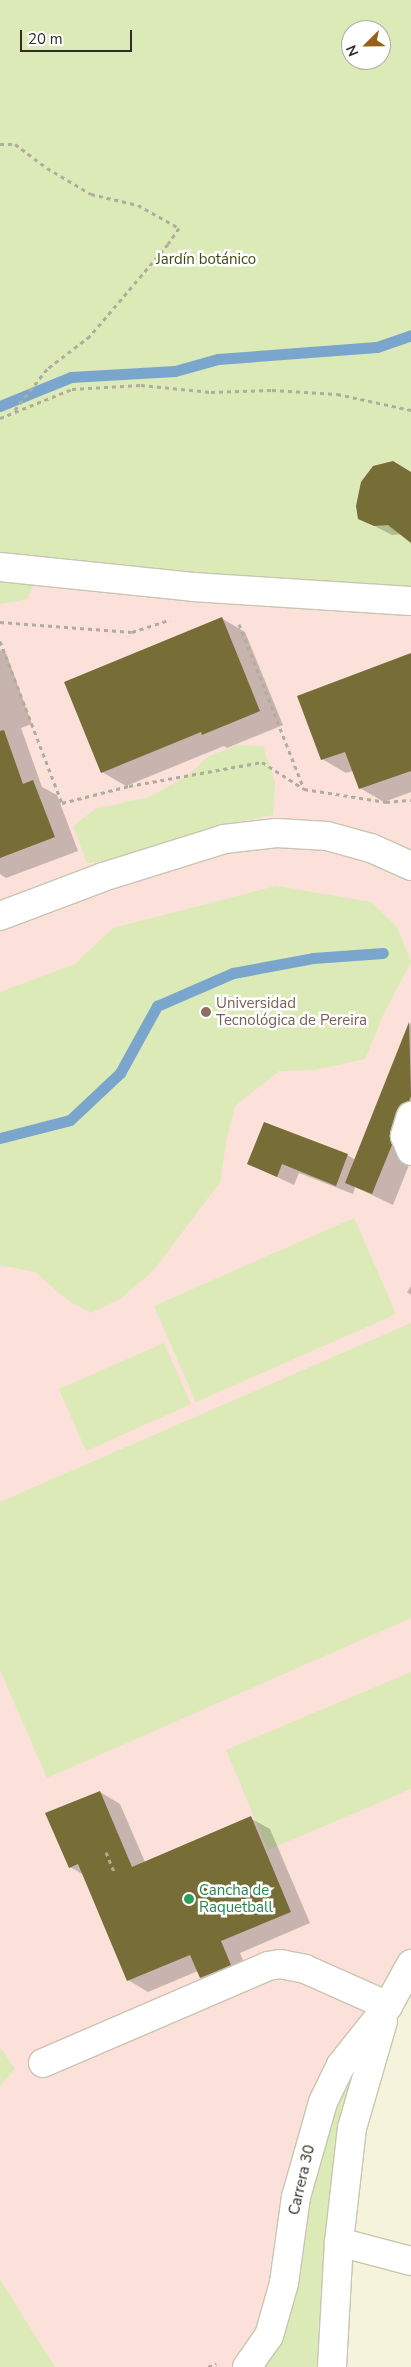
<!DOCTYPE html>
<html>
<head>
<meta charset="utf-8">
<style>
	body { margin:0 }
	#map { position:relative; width:411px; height:2367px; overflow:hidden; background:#f6f3dd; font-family:"Nunito Sans",sans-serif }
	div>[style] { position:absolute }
	.education>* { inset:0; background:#fbe1da }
	.green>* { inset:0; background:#dbeab6 }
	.shadow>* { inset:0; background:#0003 }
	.stream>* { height:11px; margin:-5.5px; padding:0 5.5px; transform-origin:5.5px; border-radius:5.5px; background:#7aa5cd }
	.building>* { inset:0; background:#766d37 }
	.path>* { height:3px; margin-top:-1.5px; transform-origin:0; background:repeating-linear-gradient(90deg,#b0ad9c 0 4px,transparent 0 8px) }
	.roads { filter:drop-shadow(1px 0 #c8c5b1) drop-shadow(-1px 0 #c8c5b1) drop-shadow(0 1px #c8c5b1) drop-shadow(0 -1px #c8c5b1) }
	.minor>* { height:28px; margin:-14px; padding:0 14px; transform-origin:14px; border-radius:14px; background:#fff }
	.dots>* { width:14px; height:14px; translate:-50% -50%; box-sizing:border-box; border:2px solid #fff; border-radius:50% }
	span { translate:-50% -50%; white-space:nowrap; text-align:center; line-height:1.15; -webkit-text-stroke:5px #fff; paint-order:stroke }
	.park-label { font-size:15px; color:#3e4a0c }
	.education-label { font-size:15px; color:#785e54 }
	.left { translate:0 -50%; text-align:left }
	.leisure-label { font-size:15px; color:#27864d }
	.street-label { font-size:15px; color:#2e2c24 }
	.north { position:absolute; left:341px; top:20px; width:50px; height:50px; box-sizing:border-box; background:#fff; border:1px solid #ababa7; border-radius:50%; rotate:247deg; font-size:14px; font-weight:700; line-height:20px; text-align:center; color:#2e2c24 }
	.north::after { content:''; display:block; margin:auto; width:18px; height:22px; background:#985f1b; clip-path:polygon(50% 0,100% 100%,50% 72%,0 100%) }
	.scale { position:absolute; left:20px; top:30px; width:112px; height:22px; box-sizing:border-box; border:2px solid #2e2c24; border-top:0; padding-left:6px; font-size:15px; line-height:18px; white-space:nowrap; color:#2e2c24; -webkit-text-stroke:4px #fff; paint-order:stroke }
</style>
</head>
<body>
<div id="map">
	<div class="education">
		<div style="clip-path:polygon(evenodd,0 0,411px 0,411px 1964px,247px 2367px,0 2367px,0 0,351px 30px,381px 30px,381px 60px,351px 60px,351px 30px)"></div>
	</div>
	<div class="green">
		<div style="clip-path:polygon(evenodd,0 0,411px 0,411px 601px,40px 572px,27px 599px,0 604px,0 0,351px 30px,381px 30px,381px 60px,351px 60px,351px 30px)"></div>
		<div style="clip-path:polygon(238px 745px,263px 746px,275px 783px,273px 815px,226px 824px,201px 839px,121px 859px,87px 863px,73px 826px,95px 809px,149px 797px,187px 776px,209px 756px)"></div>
		<div style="clip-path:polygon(276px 886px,371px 902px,397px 927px,411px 962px,385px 1011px,365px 1059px,314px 1070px,279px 1071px,235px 1106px,227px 1137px,220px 1182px,153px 1271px,121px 1298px,91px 1313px,67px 1300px,35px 1272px,0 1265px,0 992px,75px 964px,113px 928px)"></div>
		<div style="clip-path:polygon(354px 1218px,396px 1314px,196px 1402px,154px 1306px)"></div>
		<div style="clip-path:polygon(411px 1323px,411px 1618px,47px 1778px,0 1670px,0 1502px)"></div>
		<div style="clip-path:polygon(164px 1343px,191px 1404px,86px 1451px,59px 1389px)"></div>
		<div style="clip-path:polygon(411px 1672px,411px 1789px,268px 1850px,226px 1750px)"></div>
		<div style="clip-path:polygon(388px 2006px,365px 2078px,332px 2367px,247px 2367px,309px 2146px)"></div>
		<div style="clip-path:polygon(0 2047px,15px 2069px,0 2086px)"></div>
		<div style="clip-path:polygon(0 2280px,55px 2367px,0 2367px)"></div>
	</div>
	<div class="shadow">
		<div style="clip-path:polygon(410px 472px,411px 539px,403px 534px,392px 535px,359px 518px)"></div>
		<div style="clip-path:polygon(221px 618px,245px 632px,283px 725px,227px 748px,224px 746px,126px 786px,102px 772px)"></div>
		<div style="clip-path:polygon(0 650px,6px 653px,32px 724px,21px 728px,42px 787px,57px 795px,78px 851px,6px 878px,0 874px)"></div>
		<div style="clip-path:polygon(411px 654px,411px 792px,384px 802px,360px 788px,353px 771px,346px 773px,322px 759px)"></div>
		<div style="clip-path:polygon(411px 1021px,411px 1160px,393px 1205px,355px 1187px,353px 1194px,299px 1173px,294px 1185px,249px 1164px,347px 1155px,356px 1160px)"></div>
		<div style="clip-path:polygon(411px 1286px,411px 1295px,407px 1292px)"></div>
		<div style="clip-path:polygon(100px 1792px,120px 1804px,145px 1862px,250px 1818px,270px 1829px,310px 1923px,240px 1953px,250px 1976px,221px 1989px,201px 1977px,198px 1971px,148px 1992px,128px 1980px,84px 1875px,70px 1867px)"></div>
	</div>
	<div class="stream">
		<div style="left:0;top:406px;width:77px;rotate:-22.2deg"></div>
		<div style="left:71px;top:377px;width:104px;rotate:-3.3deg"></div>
		<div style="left:175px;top:371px;width:45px;rotate:-15.6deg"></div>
		<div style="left:218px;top:359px;width:159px;rotate:-4.3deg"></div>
		<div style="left:377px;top:347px;width:36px;rotate:-19deg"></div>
		<div style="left:0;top:1138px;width:72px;rotate:-14.4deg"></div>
		<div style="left:70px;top:1120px;width:69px;rotate:-43.2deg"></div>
		<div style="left:120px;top:1073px;width:77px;rotate:-61.1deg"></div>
		<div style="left:157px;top:1006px;width:83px;rotate:-23.5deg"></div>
		<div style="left:233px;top:973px;width:81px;rotate:-10.6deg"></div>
		<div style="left:313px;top:958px;width:70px;rotate:-4.1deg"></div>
	</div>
	<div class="building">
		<div style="clip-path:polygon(393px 461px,411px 472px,411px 543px,388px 525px,374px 526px,358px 519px,356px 506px,361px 482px,373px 466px)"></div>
		<div style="clip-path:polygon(222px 617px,260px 711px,202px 735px,201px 732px,101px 773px,64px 682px)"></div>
		<div style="clip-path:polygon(411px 653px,411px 771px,359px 789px,345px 752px,321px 760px,297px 696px)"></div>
		<div style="clip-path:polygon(4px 730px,23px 784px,33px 780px,55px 837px,0 858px,0 731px)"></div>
		<div style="clip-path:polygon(409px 1022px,411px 1096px,409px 1101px,401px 1104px,396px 1112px,390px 1132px,392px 1145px,372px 1194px,345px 1183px)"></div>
		<div style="clip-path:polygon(264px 1122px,348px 1154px,336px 1186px,282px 1164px,277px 1177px,247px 1164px)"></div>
		<div style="clip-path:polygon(100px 1791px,132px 1867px,251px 1816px,291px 1912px,221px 1941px,231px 1965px,200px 1978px,190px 1955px,127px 1981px,78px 1864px,69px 1868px,45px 1813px)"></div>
	</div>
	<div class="path">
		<div style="left:0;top:144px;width:15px"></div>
		<div style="left:15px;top:144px;width:40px;rotate:37deg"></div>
		<div style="left:47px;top:168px;width:51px;rotate:30.6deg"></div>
		<div style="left:91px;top:194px;width:48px;rotate:13.2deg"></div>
		<div style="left:138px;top:205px;width:47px;rotate:29.3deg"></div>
		<div style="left:179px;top:228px;width:19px;rotate:125deg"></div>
		<div style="left:168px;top:244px;width:121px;rotate:130.3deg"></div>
		<div style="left:90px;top:336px;width:54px;rotate:142.5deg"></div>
		<div style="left:47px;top:369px;width:53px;rotate:128.2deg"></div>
		<div style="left:0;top:418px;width:78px;rotate:-21.9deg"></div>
		<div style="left:72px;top:389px;width:69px;rotate:-3.3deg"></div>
		<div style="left:141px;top:385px;width:70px;rotate:5.7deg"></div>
		<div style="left:211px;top:392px;width:61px;rotate:-1.9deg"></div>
		<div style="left:272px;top:390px;width:65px;rotate:3.5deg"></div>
		<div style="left:337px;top:394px;width:76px;rotate:12.2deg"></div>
		<div style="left:0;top:622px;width:132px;rotate:4.3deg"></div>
		<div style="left:132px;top:632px;width:40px;rotate:-18deg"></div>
		<div style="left:239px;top:624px;width:177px;rotate:68.5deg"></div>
		<div style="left:0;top:641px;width:173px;rotate:69.1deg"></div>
		<div style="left:62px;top:803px;width:69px;rotate:-14.2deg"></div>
		<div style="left:129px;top:786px;width:135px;rotate:-10.2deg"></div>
		<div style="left:262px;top:762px;width:50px;rotate:32.7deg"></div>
		<div style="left:304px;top:789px;width:83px;rotate:9deg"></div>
		<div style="left:386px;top:802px;width:25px;rotate:-5deg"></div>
		<div style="left:106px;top:1852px;width:24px;rotate:68deg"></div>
		<div style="left:208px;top:2367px;width:9px;rotate:-21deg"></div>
	</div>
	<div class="roads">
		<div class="minor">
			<div style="left:0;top:567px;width:194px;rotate:5.9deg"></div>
			<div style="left:193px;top:587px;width:218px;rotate:3.7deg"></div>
			<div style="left:0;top:916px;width:110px;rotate:-20.7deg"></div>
			<div style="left:103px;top:877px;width:127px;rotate:-17.4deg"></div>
			<div style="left:224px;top:839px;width:53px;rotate:-6.5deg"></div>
			<div style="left:277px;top:833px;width:50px;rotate:3.4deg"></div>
			<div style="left:327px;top:836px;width:46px;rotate:15.3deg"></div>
			<div style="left:371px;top:848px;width:44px;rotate:24.2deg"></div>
			<div style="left:411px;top:1116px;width:21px;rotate:107deg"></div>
			<div style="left:405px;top:1136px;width:16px;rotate:68deg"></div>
			<div style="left:43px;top:2063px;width:245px;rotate:-23.3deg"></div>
			<div style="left:268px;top:1966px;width:12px;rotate:-9deg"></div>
			<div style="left:280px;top:1964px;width:25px;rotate:11deg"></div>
			<div style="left:305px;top:1969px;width:91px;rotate:24deg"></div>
			<div style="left:339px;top:2242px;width:74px;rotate:14.8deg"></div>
			<div style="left:247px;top:2367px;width:38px;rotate:-55deg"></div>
			<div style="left:269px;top:2336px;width:55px;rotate:-74.2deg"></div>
			<div style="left:284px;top:2283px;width:87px;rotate:-82.1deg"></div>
			<div style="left:296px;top:2197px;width:99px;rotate:-74.1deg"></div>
			<div style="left:323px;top:2102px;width:41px;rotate:-64.1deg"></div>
			<div style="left:341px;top:2065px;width:75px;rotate:-51.5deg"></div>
			<div style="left:388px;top:2006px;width:48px;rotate:-61.3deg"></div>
			<div style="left:332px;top:2367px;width:125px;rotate:-86.8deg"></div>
			<div style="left:339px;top:2242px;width:115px;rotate:-83.5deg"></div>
			<div style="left:352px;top:2128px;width:111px;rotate:-73.8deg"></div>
		</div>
	</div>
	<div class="dots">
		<div style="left:206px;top:1012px;background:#8d6e63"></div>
		<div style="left:189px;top:1899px;background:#2e9e5b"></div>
	</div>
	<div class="park-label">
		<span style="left:206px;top:260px">Jardín botánico</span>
	</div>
	<div class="education-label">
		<span class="left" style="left:216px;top:1012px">Universidad<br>Tecnológica de Pereira</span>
	</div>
	<div class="leisure-label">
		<span class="left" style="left:199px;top:1899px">Cancha de<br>Raquetball</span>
	</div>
	<div class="street-label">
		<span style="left:302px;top:2180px;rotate:-77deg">Carrera 30</span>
	</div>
	<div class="north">N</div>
	<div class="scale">20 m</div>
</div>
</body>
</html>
